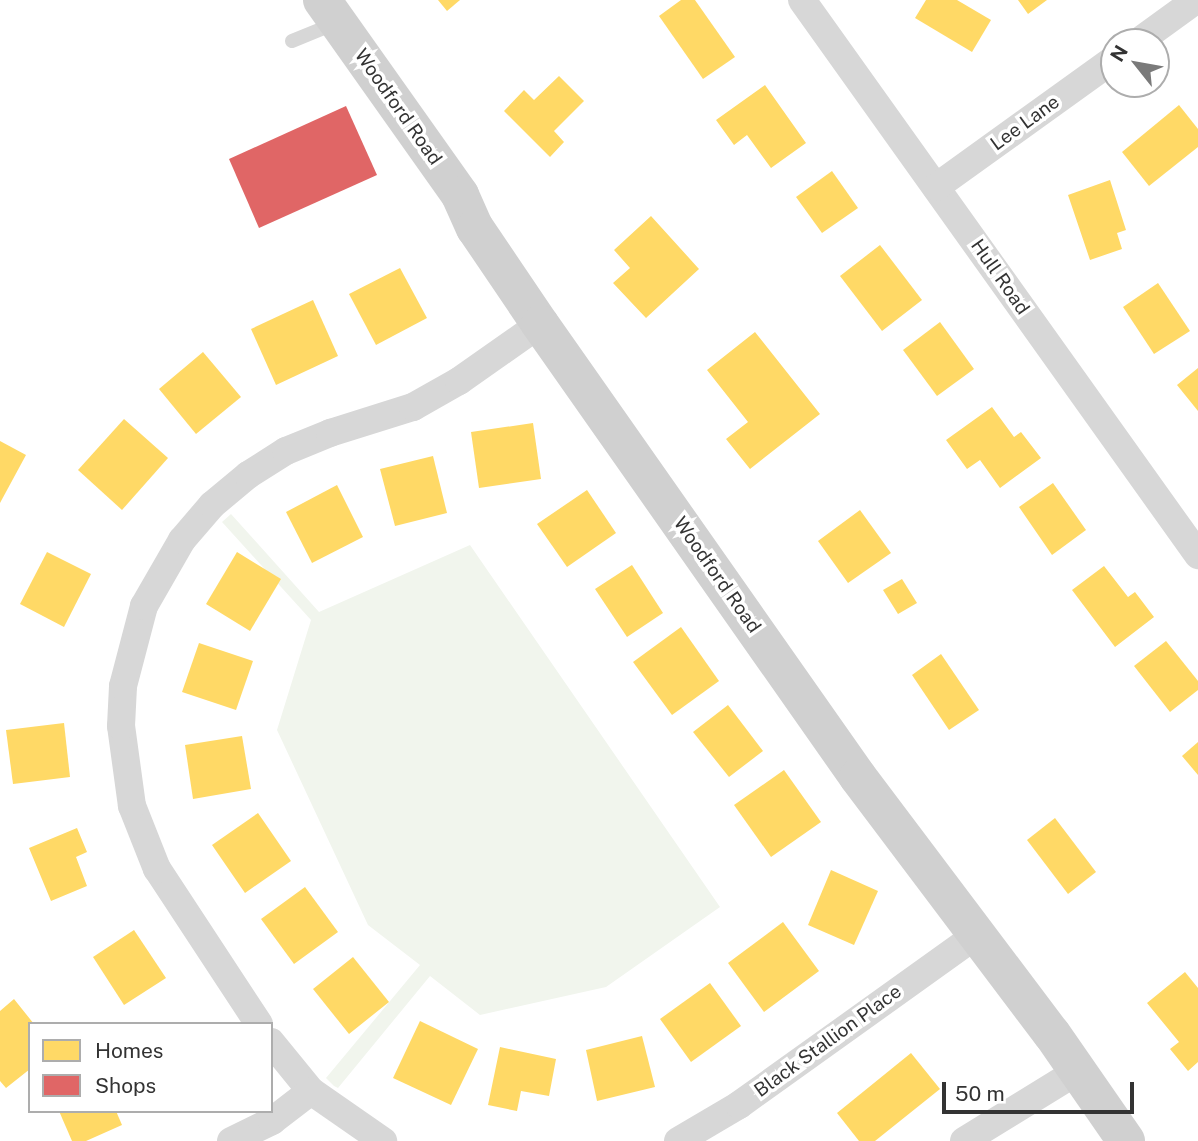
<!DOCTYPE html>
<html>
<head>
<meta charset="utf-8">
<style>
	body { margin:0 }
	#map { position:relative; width:1198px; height:1141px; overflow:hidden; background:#fff; font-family:"Public Sans",sans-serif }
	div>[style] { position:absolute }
	.green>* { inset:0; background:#f1f5ed }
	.homes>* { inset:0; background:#ffd966 }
	.shops>* { inset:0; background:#e06666 }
	.lane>* { height:14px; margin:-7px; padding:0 7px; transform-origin:7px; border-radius:7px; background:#d7d7d7 }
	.street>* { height:28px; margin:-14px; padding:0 14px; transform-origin:14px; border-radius:14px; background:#d7d7d7 }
	.secondary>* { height:38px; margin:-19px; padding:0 19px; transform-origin:19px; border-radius:19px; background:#d0d0d0 }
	span { translate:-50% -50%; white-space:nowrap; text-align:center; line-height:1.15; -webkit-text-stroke:7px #fff; paint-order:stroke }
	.street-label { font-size:19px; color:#333 }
	.legend { position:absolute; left:28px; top:1022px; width:245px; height:91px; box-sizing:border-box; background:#fff; border:2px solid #adadad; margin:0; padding:9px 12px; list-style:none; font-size:21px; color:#333 }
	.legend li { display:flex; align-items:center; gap:14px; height:35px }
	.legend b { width:35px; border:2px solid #adadad }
	.north { position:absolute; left:1100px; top:28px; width:70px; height:70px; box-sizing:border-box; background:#fff; border:2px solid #adadad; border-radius:50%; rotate:301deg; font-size:19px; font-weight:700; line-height:28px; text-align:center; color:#333 }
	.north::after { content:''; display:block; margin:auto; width:24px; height:32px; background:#7a7a7a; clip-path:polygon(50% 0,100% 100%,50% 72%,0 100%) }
	.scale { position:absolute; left:942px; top:1082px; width:192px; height:32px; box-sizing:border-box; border:4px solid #333; border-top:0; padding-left:9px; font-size:21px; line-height:24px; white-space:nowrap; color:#333; -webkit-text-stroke:5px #fff; paint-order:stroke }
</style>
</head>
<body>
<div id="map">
	<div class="green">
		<div style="clip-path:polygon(231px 514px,319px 612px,470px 545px,720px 907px,606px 987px,480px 1015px,430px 976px,338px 1088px,334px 1086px,326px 1078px,420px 965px,368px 925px,277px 730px,311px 620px,222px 522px)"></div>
	</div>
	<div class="homes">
		<div style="clip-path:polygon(438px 0,460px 0,447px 11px)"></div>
		<div style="clip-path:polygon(681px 0,695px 0,735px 57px,703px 79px,659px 16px)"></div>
		<div style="clip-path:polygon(926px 0,957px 0,991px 20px,972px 52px,915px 18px)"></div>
		<div style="clip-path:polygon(1018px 0,1047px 0,1028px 14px)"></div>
		<div style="clip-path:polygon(559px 76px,584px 101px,554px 131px,564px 142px,550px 157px,504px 111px,524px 90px,534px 100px)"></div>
		<div style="clip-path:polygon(765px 85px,806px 143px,771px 168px,747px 135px,734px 145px,716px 120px)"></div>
		<div style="clip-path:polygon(1179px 105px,1198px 129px,1198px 147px,1149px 186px,1122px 152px)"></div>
		<div style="clip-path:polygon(832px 171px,858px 208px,822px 233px,796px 197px)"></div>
		<div style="clip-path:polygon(1110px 180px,1126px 230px,1117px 233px,1122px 249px,1090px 260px,1068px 195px)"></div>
		<div style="clip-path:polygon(651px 216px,699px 269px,646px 318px,613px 283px,630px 268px,614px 250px)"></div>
		<div style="clip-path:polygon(880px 245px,922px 300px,882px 331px,840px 276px)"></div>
		<div style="clip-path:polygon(400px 268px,427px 318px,376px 345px,349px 294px)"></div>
		<div style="clip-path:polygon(1158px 283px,1190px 331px,1154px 354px,1123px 307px)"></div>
		<div style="clip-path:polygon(313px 300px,338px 356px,276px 385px,251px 329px)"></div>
		<div style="clip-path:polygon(940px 322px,974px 369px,937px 396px,903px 350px)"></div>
		<div style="clip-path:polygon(755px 332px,820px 414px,750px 469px,726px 439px,748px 422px,707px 370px)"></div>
		<div style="clip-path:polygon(203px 352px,241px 397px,196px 434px,159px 389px)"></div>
		<div style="clip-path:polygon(1198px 368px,1198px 411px,1177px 385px)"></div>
		<div style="clip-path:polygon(992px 407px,1014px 437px,1021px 432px,1041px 458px,1000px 488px,980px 460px,967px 469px,946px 440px)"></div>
		<div style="clip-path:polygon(124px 419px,168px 458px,122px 510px,78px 470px)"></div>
		<div style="clip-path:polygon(533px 423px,541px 479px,479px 488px,471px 432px)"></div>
		<div style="clip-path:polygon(0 441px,26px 455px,0 503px)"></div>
		<div style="clip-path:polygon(433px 456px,447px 513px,395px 526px,380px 469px)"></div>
		<div style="clip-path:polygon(1053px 483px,1086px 530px,1052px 555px,1019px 507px)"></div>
		<div style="clip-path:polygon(337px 485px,363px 537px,312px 563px,286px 512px)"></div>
		<div style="clip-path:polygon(587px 490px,616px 533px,567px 567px,537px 524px)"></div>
		<div style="clip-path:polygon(860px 510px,891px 553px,848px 583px,818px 541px)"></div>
		<div style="clip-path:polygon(47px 552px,91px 574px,64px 627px,20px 604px)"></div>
		<div style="clip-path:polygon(237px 552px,281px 579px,250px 631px,206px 604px)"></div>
		<div style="clip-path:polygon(632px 565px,663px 613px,627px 637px,595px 589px)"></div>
		<div style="clip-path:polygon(1104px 566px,1128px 597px,1135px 592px,1154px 617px,1115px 647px,1072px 590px)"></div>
		<div style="clip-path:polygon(902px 579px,917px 603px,898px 614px,883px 590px)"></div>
		<div style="clip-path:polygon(681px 627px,719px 681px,672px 715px,633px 662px)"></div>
		<div style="clip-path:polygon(1166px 641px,1198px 681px,1198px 690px,1170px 712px,1134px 666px)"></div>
		<div style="clip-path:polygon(199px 643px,253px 661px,236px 710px,182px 692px)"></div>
		<div style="clip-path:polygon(941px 654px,979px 710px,949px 730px,912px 675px)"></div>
		<div style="clip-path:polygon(728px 705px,763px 751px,729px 777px,693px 732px)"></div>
		<div style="clip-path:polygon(64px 723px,70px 777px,13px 784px,6px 730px)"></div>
		<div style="clip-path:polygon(242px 736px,251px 789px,193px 799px,185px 745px)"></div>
		<div style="clip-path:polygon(1198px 742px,1198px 775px,1182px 756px)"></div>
		<div style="clip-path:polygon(784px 770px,821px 822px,771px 857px,734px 805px)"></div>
		<div style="clip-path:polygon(258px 813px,291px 861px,245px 893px,212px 845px)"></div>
		<div style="clip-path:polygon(1055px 818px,1096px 872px,1068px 894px,1027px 840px)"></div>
		<div style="clip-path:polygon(77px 828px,87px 852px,76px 857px,87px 886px,51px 901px,29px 848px)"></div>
		<div style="clip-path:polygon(831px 870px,878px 891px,854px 945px,808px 925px)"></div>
		<div style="clip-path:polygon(305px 887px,338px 932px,294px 964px,261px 919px)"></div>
		<div style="clip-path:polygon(783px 922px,819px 971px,764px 1012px,728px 963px)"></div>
		<div style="clip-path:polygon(134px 930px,166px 978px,124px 1005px,93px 957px)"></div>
		<div style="clip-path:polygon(353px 957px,389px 1002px,349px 1034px,313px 989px)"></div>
		<div style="clip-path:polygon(1185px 972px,1198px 988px,1198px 1062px,1188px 1071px,1170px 1049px,1179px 1042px,1147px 1003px)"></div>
		<div style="clip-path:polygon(710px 983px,741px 1026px,691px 1062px,660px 1019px)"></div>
		<div style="clip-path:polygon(14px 999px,34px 1024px,30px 1024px,30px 1069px,6px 1088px,0 1081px,0 1011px)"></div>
		<div style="clip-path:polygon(420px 1021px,478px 1049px,451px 1105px,393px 1078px)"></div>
		<div style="clip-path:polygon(642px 1036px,655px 1087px,597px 1101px,586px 1050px)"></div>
		<div style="clip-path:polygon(500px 1047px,556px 1059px,549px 1096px,521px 1091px,517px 1111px,488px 1105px)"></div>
		<div style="clip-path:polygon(911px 1053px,940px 1089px,875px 1141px,859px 1141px,837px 1113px)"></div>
		<div style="clip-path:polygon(59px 1111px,116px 1111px,122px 1125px,86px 1141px,72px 1141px)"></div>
	</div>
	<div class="shops">
		<div style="clip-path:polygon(346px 106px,377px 175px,259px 228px,229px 159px)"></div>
	</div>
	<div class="lane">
		<div style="left:292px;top:41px;width:48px;rotate:-22.2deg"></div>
	</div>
	<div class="street">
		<div style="left:802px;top:0;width:682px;rotate:54.49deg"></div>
		<div style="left:1138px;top:42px;width:72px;rotate:-35.9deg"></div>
		<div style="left:936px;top:187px;width:219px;rotate:-35.7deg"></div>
		<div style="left:259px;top:1024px;width:186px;rotate:-123.3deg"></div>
		<div style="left:157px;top:869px;width:68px;rotate:-111.6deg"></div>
		<div style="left:132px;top:806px;width:81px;rotate:-97.8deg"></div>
		<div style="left:121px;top:726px;width:40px;rotate:-87.1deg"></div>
		<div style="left:123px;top:686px;width:83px;rotate:-75.3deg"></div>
		<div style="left:144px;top:606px;width:76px;rotate:-60.1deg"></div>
		<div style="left:182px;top:540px;width:46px;rotate:-49.4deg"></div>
		<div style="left:212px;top:505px;width:47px;rotate:-39.8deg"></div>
		<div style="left:248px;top:475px;width:45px;rotate:-32.3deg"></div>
		<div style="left:286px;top:451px;width:48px;rotate:-22.2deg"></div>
		<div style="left:330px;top:433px;width:87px;rotate:-17.4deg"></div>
		<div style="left:413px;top:407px;width:53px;rotate:-29.5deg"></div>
		<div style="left:459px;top:381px;width:99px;rotate:-35.1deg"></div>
		<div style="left:271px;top:1042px;width:63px;rotate:50.8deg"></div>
		<div style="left:311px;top:1091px;width:88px;rotate:34.8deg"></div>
		<div style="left:231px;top:1141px;width:46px;rotate:-26deg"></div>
		<div style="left:272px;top:1121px;width:49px;rotate:-37.6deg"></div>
		<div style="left:678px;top:1141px;width:71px;rotate:-30.5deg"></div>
		<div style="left:739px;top:1105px;width:290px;rotate:-35.6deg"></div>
		<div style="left:964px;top:1141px;width:134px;rotate:-31.6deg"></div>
	</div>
	<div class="secondary">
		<div style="left:322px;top:0;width:239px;rotate:54.7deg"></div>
		<div style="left:460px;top:195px;width:36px;rotate:66deg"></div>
		<div style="left:475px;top:228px;width:116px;rotate:55.9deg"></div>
		<div style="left:540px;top:324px;width:553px;rotate:54.93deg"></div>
		<div style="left:858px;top:777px;width:322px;rotate:53deg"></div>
		<div style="left:1052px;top:1034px;width:130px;rotate:55.3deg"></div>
	</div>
	<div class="street-label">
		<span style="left:398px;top:107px;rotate:55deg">Woodford Road</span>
		<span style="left:1025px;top:123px;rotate:-36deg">Lee Lane</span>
		<span style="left:1000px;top:277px;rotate:55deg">Hull Road</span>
		<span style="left:717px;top:575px;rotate:55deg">Woodford Road</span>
		<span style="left:828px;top:1041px;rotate:-36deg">Black Stallion Place</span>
	</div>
	<ul class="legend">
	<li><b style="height:19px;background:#ffd966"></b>Homes</li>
	<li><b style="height:19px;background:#e06666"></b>Shops</li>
	</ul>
	<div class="north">N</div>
	<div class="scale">50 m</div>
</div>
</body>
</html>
